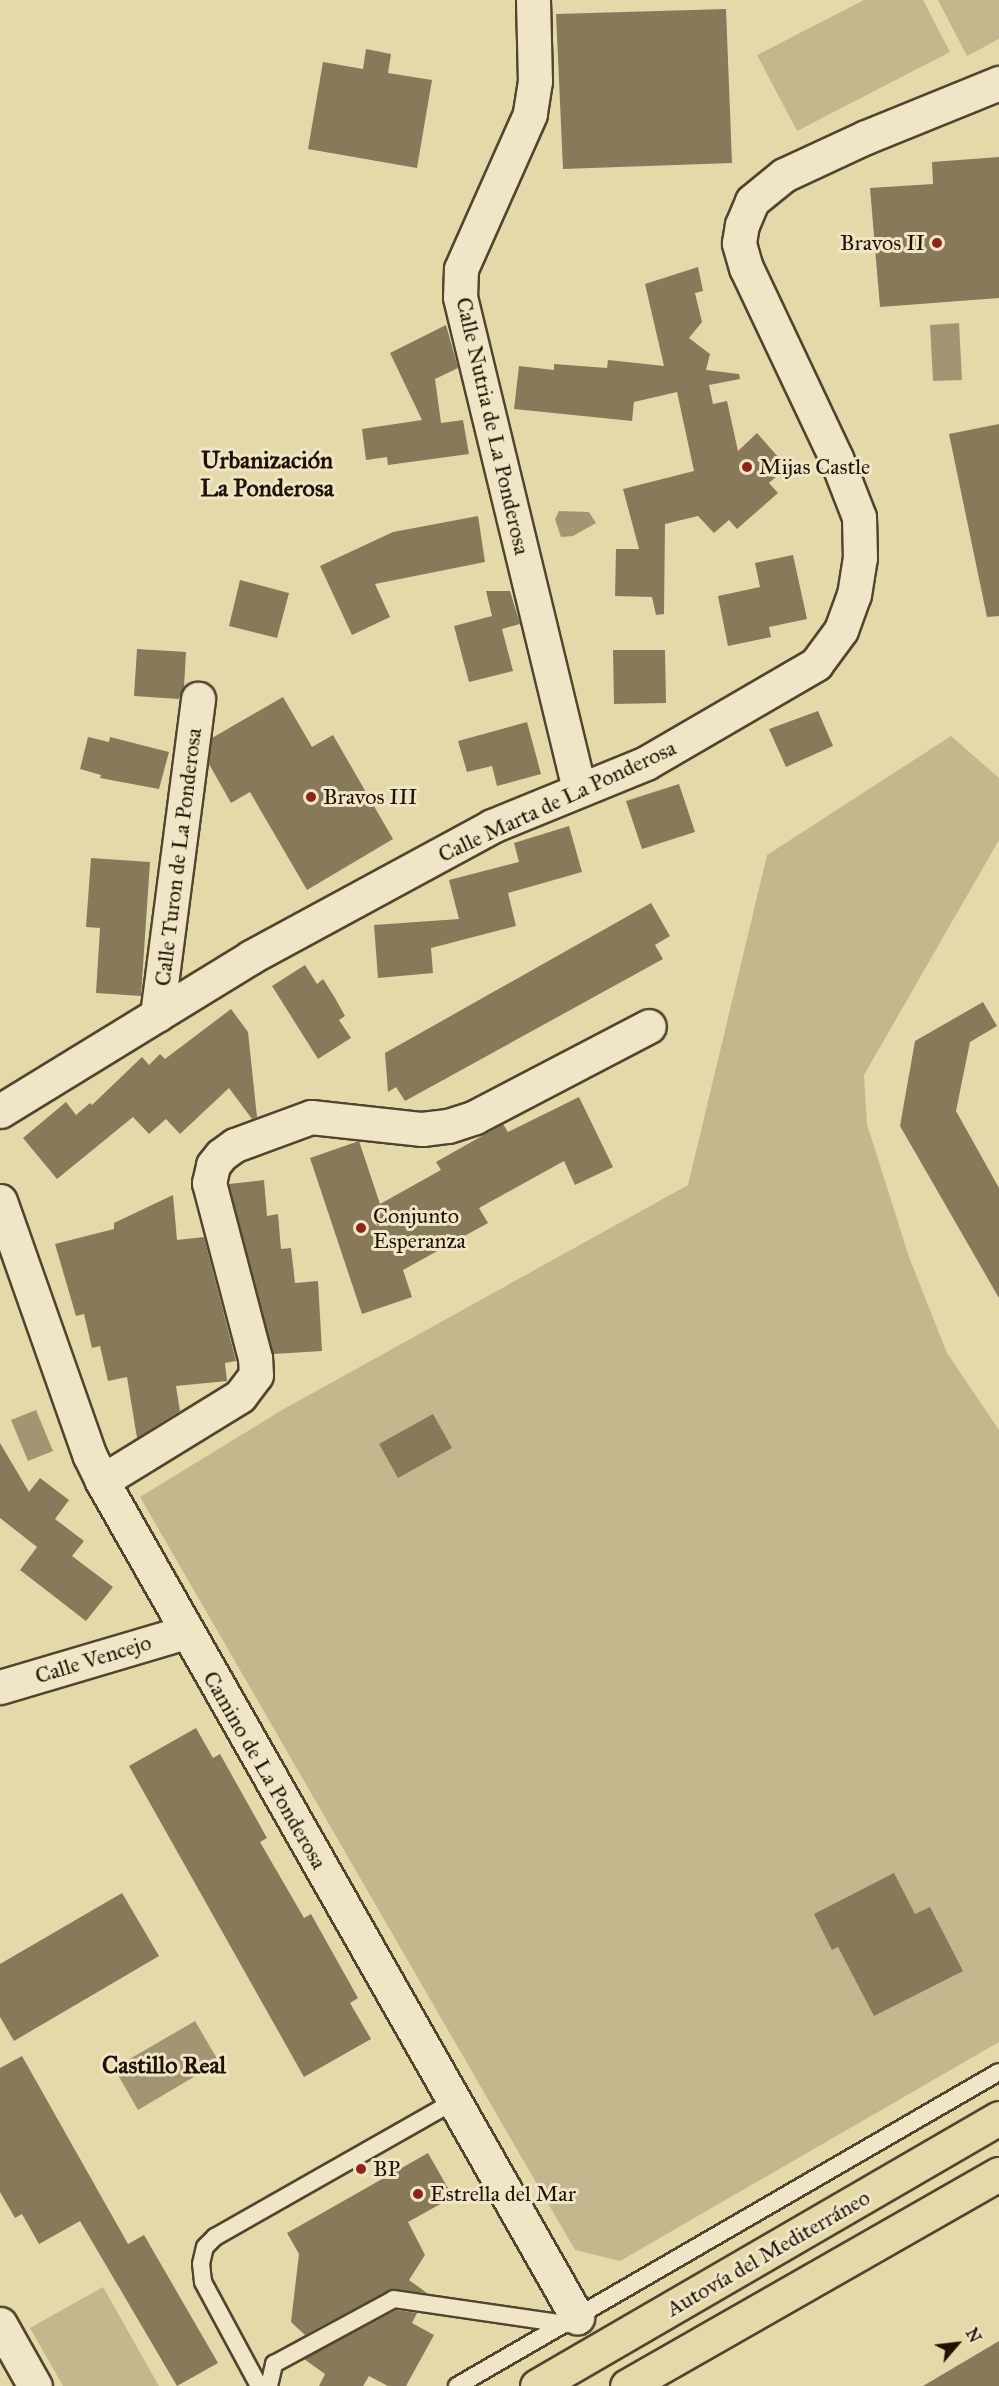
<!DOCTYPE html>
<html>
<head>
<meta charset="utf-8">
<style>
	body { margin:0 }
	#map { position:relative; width:999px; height:2386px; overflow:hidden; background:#e6d9a9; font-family:"IM FELL Great Primer",serif }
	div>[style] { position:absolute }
	.green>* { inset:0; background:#c5b78d }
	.water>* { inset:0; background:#a39572 }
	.building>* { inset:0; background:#88795b }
	.roads { filter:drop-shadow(2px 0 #53442f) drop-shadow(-2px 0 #53442f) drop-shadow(0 2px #53442f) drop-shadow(0 -2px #53442f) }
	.lane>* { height:16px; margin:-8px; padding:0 8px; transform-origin:8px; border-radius:8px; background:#efe6c7 }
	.street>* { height:33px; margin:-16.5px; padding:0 16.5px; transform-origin:16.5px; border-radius:16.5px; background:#efe6c7 }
	.highway>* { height:33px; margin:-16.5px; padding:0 16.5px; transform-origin:16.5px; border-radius:16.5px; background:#e6d9a9 }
	.dots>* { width:16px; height:16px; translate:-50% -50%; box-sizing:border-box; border:3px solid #efe6c7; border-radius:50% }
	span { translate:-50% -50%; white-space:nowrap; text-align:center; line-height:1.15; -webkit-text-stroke:6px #efe6c7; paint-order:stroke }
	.poi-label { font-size:22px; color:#221206 }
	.right { translate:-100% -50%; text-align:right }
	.left { translate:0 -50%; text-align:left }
	.street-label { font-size:22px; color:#221206 }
	.neighbourhood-label { font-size:24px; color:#221206; font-weight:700 }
	.north { position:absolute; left:927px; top:2314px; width:60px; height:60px; -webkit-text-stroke:4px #efe6c7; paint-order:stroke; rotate:62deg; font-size:16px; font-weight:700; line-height:24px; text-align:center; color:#221206 }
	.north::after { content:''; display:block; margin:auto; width:21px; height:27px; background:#221206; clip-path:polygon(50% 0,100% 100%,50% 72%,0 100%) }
</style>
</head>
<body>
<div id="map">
	<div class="green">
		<div style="clip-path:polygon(864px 0,923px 0,950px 52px,797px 131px,757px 55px)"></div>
		<div style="clip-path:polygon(938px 0,999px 0,999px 39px,967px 56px)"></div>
		<div style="clip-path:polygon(951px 736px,999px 778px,999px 840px,864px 1075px,867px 1124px,909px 1257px,947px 1353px,999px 1430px,999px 2042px,620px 2261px,575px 2250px,140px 1497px,282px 1410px,688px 1185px,767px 855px)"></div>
		<div style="clip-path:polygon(103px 2287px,159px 2386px,63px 2386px,30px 2328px)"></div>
	</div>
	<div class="water">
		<div style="clip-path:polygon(959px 323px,962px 380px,933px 381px,930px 325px)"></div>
		<div style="clip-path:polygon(559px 511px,589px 512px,596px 523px,573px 536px,561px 537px,555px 519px)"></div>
		<div style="clip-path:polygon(36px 1410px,53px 1451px,28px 1461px,11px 1420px)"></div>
		<div style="clip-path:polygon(195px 2021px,219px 2062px,138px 2110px,114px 2068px)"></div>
	</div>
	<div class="building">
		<div style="clip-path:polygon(726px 9px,732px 163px,563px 169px,556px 14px)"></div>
		<div style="clip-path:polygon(366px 49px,391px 54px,388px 73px,432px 80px,417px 168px,308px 149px,323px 62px,363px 69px)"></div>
		<div style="clip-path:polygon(999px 157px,999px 298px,880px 307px,870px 188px,933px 184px,932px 162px)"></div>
		<div style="clip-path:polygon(698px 267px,703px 291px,695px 293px,702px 322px,689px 338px,710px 354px,706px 370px,739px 374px,740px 379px,709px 385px,713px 404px,727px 401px,738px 451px,757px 433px,787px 467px,769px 483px,778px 493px,737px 529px,729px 520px,714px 533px,698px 516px,665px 524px,664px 614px,656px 615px,652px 597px,615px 596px,616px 549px,639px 549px,623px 489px,694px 471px,677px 392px,634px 402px,632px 421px,514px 409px,519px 366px,554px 370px,554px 364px,607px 368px,608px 360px,664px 366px,645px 284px)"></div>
		<div style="clip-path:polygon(446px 325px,458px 368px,435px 379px,441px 423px,463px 420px,469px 454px,388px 465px,387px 457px,366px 460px,362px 429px,422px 420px,390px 353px)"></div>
		<div style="clip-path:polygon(999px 424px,999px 616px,987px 617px,949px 434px)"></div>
		<div style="clip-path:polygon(478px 516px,485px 562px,375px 584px,390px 617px,352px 635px,320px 566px,393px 532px)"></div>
		<div style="clip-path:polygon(793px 555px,807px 619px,769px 627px,771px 637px,728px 646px,718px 596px,760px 587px,755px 563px)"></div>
		<div style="clip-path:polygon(240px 580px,289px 593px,277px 638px,229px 626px)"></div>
		<div style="clip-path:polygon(486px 591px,510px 591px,520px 624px,502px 629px,513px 671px,469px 682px,454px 626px,492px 616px)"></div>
		<div style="clip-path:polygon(137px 649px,186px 652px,184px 687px,179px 699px,134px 696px)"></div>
		<div style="clip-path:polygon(613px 650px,665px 650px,666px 703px,614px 704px)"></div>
		<div style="clip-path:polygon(283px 697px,312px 747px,333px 735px,393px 839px,307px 890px,250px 792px,231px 803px,209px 764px,212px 738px)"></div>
		<div style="clip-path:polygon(818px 711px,833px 746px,786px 767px,769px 729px)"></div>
		<div style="clip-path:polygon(527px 722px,541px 774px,497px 786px,492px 766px,467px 772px,458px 741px)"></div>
		<div style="clip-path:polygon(88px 737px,109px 742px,110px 737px,169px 752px,159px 789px,100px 778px,101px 775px,80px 769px)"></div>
		<div style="clip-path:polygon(679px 784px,695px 832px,642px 849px,626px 801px)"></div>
		<div style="clip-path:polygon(569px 826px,582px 872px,508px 893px,516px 926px,431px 948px,433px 973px,378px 978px,374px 925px,459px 919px,449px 880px,519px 862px,514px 843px)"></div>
		<div style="clip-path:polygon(91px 858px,150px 862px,141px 996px,96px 993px,100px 928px,86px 927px)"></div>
		<div style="clip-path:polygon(651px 903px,670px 936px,655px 945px,663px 959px,405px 1101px,396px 1087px,388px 1092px,385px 1053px)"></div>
		<div style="clip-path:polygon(305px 965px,317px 984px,323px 979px,335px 998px,345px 1016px,339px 1020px,351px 1038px,318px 1059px,272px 986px)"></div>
		<div style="clip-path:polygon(983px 1002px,997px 1026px,970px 1042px,956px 1111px,999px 1188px,999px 1298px,900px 1126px,915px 1041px)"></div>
		<div style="clip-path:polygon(231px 1009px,248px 1032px,257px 1117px,252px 1119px,229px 1088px,180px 1134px,166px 1119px,149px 1134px,133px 1117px,57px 1179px,23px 1138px,66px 1102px,76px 1115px,90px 1103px,92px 1105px,142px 1057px,149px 1065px,160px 1054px,165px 1059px)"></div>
		<div style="clip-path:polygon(579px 1097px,613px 1167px,575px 1185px,564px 1161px,479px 1208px,488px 1223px,403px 1270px,412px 1297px,362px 1314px,310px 1158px,359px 1141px,380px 1204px,441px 1170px,436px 1162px,503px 1124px,508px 1132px)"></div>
		<div style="clip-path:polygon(264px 1180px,267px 1216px,278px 1214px,281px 1249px,291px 1248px,295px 1283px,318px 1281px,322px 1351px,273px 1354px,229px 1184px)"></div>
		<div style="clip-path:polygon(173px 1195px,177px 1240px,204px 1237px,236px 1361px,225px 1363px,227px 1381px,176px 1386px,180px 1411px,137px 1438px,127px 1377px,108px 1381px,100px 1346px,92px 1348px,84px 1314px,76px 1316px,55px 1244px,114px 1229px,114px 1223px)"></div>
		<div style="clip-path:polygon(433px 1414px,452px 1448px,398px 1478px,379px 1444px)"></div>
		<div style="clip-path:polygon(0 1443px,29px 1492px,40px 1478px,69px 1500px,55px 1519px,84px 1541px,72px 1556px,113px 1587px,86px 1621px,20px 1570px,37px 1547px,0 1518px)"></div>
		<div style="clip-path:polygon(196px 1728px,213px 1758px,220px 1754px,267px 1838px,260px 1842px,304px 1918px,311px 1914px,358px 1998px,350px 2003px,371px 2039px,304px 2077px,129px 1766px)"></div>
		<div style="clip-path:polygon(894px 1873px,915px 1914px,930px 1907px,963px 1971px,874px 2016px,838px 1947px,832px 1950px,814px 1914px)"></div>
		<div style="clip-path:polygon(122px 1893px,159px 1956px,14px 2041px,0 2017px,0 1964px)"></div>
		<div style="clip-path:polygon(22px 2056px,128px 2244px,144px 2235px,218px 2363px,177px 2386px,80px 2221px,39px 2244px,22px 2214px,15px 2218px,0 2192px,0 2068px)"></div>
		<div style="clip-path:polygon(428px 2153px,453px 2197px,408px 2222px,425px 2255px,409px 2280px,427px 2293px,390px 2290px,305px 2335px,291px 2322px,299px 2254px,287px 2233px)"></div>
		<div style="clip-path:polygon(396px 2310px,417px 2313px,412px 2323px,434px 2335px,406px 2386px,388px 2386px,369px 2376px,363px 2386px,319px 2386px,325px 2374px,304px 2359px)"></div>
		<div style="clip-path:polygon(999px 2341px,999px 2386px,923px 2386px)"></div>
	</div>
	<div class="roads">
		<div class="lane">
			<div style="left:259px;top:2386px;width:118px;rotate:-118.3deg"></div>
			<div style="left:203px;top:2282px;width:18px;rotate:-96deg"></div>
			<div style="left:201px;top:2264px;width:17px;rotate:-77deg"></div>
			<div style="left:205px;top:2247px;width:14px;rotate:-45deg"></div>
			<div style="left:215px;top:2237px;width:274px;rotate:-29.6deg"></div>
			<div style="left:269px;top:2386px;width:23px;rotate:-77deg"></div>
			<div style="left:274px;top:2364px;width:136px;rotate:-28.4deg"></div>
			<div style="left:394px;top:2299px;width:174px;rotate:8.3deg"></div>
			<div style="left:457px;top:2386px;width:626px;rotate:-30.09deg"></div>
		</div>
		<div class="street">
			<div style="left:533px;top:0;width:81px;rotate:88.6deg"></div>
			<div style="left:535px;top:81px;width:33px;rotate:99deg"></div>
			<div style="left:530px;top:114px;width:170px;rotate:114deg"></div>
			<div style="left:461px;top:269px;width:28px;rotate:92deg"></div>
			<div style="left:460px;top:297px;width:506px;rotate:76.4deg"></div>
			<div style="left:157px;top:1015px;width:319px;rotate:-82.6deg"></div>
			<div style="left:0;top:1111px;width:294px;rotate:-31.5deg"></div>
			<div style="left:251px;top:957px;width:274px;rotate:-28.5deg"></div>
			<div style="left:492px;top:826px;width:166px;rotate:-22.2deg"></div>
			<div style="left:646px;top:763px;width:197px;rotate:-30.2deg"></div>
			<div style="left:816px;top:664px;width:42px;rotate:-53.7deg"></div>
			<div style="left:841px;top:630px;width:37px;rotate:-70deg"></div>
			<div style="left:854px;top:595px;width:37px;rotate:-81deg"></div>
			<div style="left:860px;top:558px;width:41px;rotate:-91.4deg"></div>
			<div style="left:859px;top:517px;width:63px;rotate:-111.3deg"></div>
			<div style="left:836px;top:458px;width:210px;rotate:-115.3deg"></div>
			<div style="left:746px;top:268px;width:26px;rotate:-106deg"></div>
			<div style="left:739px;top:243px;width:18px;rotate:-81deg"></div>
			<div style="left:742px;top:225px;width:26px;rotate:-67deg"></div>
			<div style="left:752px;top:201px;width:41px;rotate:-39.1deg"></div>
			<div style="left:784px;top:175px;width:90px;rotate:-24.9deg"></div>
			<div style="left:866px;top:137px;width:144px;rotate:-22.1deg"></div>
			<div style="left:0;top:1201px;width:270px;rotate:70.6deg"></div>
			<div style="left:90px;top:1456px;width:28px;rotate:64deg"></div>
			<div style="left:102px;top:1481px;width:962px;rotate:60.4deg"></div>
			<div style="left:102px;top:1481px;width:162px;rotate:-31.6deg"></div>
			<div style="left:240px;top:1396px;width:26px;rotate:-53deg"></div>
			<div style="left:256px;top:1375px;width:17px;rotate:-93deg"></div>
			<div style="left:255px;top:1358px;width:181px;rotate:-104.7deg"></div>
			<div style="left:209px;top:1183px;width:18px;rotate:-77deg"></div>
			<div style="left:213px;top:1165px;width:13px;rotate:-51deg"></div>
			<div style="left:221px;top:1155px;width:17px;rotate:-36deg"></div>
			<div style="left:235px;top:1145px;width:81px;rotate:-20.2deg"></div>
			<div style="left:311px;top:1117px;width:112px;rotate:6.2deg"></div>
			<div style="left:422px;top:1129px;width:26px;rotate:-7deg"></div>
			<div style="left:448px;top:1126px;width:28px;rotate:-18deg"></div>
			<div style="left:475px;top:1117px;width:196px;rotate:-27.6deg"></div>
			<div style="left:0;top:1687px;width:194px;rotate:-16.5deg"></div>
			<div style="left:0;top:2324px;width:71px;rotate:60.6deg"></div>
		</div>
		<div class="highway">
			<div style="left:537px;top:2386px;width:534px;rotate:-30.12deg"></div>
			<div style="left:627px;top:2386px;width:428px;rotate:-29.7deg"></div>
		</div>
	</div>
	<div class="dots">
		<div style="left:937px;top:243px;background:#8f2418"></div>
		<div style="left:747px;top:467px;background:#8f2418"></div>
		<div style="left:311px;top:797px;background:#8f2418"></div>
		<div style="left:361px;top:1228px;background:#8f2418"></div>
		<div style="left:361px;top:2169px;background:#8f2418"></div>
		<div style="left:418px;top:2194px;background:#8f2418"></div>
	</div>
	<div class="poi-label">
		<span class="right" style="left:925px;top:243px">Bravos II</span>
		<span class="left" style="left:759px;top:467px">Mijas Castle</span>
		<span class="left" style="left:323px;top:797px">Bravos III</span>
		<span class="left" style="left:373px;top:1228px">Conjunto<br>Esperanza</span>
		<span class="left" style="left:373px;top:2169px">BP</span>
		<span class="left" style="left:430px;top:2194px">Estrella del Mar</span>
	</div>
	<div class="street-label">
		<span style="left:493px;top:426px;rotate:77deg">Calle Nutria de La Ponderosa</span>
		<span style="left:557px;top:801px;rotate:-25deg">Calle Marta de La Ponderosa</span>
		<span style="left:178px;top:857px;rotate:-83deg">Calle Turon de La Ponderosa</span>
		<span style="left:93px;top:1659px;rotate:-17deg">Calle Vencejo</span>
		<span style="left:265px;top:1770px;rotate:60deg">Camino de La Ponderosa</span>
		<span style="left:768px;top:2253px;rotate:-30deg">Autovía del Mediterráneo</span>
	</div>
	<div class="neighbourhood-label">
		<span style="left:267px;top:475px">Urbanización<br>La Ponderosa</span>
		<span style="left:164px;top:2066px">Castillo Real</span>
	</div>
	<div class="north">N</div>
</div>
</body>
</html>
